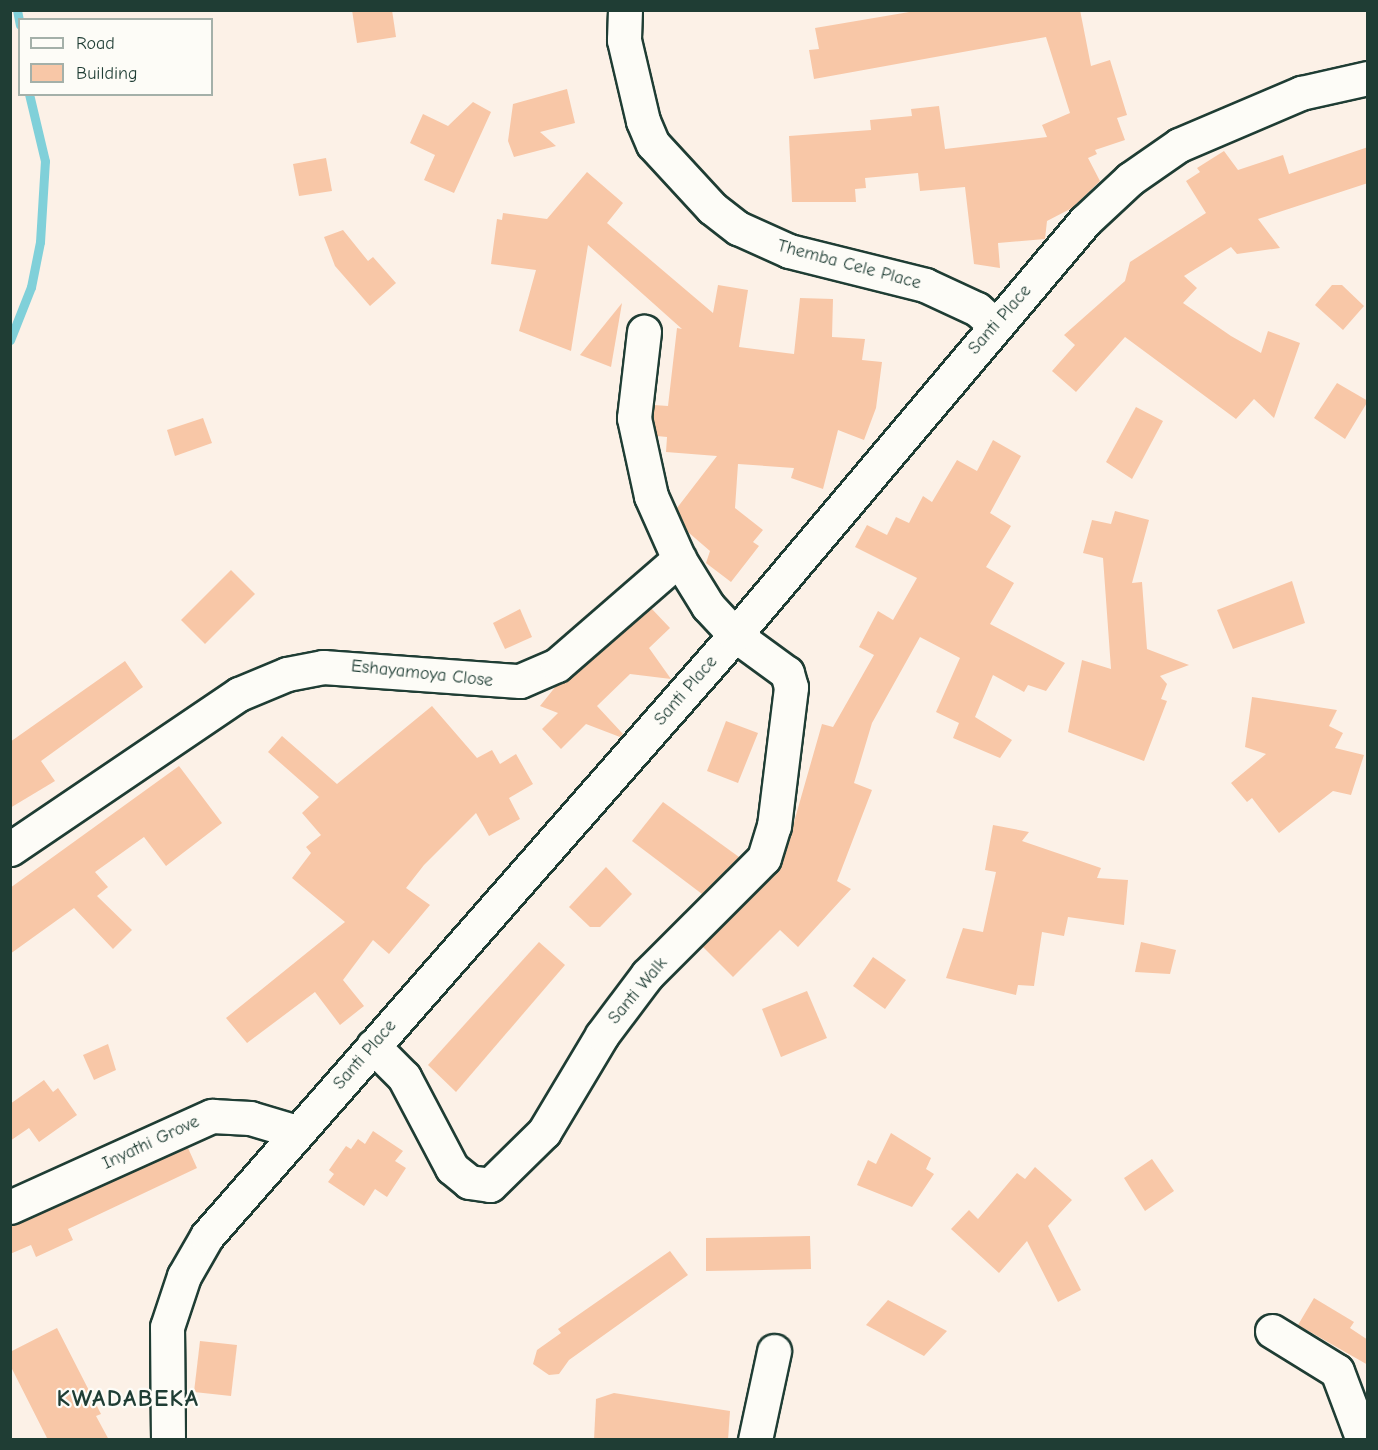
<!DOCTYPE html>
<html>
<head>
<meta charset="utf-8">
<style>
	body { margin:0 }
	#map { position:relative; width:1378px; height:1450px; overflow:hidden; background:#fcf1e7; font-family:"Comic Neue",sans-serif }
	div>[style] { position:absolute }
	.stream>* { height:9px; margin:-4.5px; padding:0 4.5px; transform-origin:4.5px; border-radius:4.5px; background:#80d0d9 }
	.building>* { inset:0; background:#f8c7a7 }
	.roads { filter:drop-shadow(2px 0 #1f3d34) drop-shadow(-2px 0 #1f3d34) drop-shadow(0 2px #1f3d34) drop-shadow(0 -2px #1f3d34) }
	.street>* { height:33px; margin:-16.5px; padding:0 16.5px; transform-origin:16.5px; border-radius:16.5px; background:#fdfcf7 }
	span { translate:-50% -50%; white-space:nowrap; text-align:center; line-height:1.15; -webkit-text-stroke:4.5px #fdfcf7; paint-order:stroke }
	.street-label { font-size:18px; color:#1f3d34 }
	.district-label { font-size:24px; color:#1f3d34; font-weight:700; letter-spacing:1.5px }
	.frame { position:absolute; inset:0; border:12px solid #1f3d34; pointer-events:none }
	.legend { position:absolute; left:18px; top:18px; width:195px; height:78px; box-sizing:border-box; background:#fdfcf7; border:2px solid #a4b0a9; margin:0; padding:8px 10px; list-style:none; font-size:18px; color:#1f3d34 }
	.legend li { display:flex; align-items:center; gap:12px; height:30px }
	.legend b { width:30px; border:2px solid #a4b0a9 }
</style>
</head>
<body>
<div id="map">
	<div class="stream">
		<div style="left:17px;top:10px;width:15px;rotate:79deg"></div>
		<div style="left:10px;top:340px;width:57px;rotate:-68.4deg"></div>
		<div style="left:31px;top:287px;width:46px;rotate:-78.7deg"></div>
		<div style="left:40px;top:242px;width:81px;rotate:-86.5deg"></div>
		<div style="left:45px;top:161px;width:69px;rotate:-103.4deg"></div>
	</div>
	<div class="building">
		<div style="clip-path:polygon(352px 10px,392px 10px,396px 37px,357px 43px)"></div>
		<div style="clip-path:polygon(921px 10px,1080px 10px,1091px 66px,1110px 60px,1127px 115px,1117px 118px,1125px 140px,1095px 150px,1097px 154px,1088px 158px,1100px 181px,1072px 208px,1047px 221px,1045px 239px,998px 243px,1000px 268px,974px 264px,965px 187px,920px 191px,918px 173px,865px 178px,866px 188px,855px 189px,856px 202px,792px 202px,789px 136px,871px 130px,870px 120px,912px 116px,911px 109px,939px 106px,945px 149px,1047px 137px,1042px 125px,1070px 113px,1046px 37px,814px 79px,809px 50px,819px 49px,815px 28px)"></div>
		<div style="clip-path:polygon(567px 89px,575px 123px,540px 132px,556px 146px,514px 157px,508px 141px,513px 104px)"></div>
		<div style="clip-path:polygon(473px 102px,491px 112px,454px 193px,424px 180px,435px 155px,410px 143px,423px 114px,448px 126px)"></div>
		<div style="clip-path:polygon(1368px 147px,1368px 183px,1258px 219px,1280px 248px,1237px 254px,1231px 247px,1184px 276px,1197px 288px,1183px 303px,1231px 336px,1261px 353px,1268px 331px,1300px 343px,1274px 418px,1254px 399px,1236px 419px,1125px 337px,1076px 392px,1052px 371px,1075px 345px,1064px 335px,1125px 281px,1130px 262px,1206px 213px,1186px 181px,1200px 172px,1197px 168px,1224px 151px,1238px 170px,1283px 155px,1289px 174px)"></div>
		<div style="clip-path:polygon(326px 158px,332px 191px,299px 196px,293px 164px)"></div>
		<div style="clip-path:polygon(587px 172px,623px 203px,607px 223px,713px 313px,718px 285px,748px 290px,739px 347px,794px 354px,800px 298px,833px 299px,832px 337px,865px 339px,862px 360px,882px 362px,876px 408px,864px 440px,838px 430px,823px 489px,791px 478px,794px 468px,738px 464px,735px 508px,763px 530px,753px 542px,759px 546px,731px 582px,706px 563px,710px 551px,688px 532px,677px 508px,717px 456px,666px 452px,667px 437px,657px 436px,653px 418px,654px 405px,668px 406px,677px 328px,682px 329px,588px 245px,571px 351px,519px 331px,536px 270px,491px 264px,497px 219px,502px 220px,503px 213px,547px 219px)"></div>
		<div style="clip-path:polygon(343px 230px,368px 261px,373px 257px,396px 283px,370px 306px,335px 266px,324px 237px)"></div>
		<div style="clip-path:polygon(1332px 285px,1342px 285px,1364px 306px,1343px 330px,1315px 305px)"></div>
		<div style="clip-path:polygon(622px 303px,611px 367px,580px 355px)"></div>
		<div style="clip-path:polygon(1337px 383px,1368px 401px,1345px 439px,1314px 418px)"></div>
		<div style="clip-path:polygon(1136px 407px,1163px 421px,1132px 479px,1106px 462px)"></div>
		<div style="clip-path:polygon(203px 418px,212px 443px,175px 456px,167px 430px)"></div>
		<div style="clip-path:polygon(993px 440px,1021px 456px,990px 513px,1011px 526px,986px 567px,1014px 583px,990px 624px,1065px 663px,1046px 691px,1028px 685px,1024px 692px,993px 675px,975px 717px,1012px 740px,1000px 758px,953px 738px,959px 723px,936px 712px,960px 658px,920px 637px,872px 723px,854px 783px,872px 790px,837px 881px,851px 889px,798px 947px,780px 930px,733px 977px,702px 946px,782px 864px,822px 724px,833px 727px,874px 655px,859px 647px,878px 611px,893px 620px,917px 578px,855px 547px,867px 525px,887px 535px,896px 517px,909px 523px,923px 496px,932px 502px,957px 460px,977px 471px)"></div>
		<div style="clip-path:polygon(1115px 511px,1149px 520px,1132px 583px,1142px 582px,1147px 649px,1189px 665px,1160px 676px,1167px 684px,1161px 699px,1167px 701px,1144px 761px,1068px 732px,1082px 660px,1111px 669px,1103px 558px,1083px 553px,1092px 520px,1111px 524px)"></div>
		<div style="clip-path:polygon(231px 570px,255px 594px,205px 644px,181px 620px)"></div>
		<div style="clip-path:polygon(1292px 581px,1305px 623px,1233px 649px,1217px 610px)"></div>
		<div style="clip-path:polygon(651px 608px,670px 628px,649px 648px,671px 679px,630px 674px,597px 706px,623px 734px,620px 737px,586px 724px,561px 749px,542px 729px,558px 713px,540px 706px,556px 686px)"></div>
		<div style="clip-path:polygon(520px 609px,532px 637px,505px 649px,493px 623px)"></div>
		<div style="clip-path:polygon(125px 661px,143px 687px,41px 761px,55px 781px,10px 808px,10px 742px)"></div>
		<div style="clip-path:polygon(1252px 697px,1337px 710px,1329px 726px,1343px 733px,1335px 748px,1364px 755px,1351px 795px,1333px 791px,1279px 833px,1252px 798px,1247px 802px,1231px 783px,1266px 754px,1245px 747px)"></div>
		<div style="clip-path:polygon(432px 706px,477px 758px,492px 750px,500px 764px,516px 754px,533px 784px,509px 798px,520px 819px,489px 836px,476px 813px,424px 865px,406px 888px,430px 905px,389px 954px,373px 940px,343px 980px,364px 1006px,340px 1025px,315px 992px,247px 1043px,226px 1018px,345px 922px,292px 878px,311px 853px,306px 847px,321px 835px,302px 813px,319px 797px,268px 752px,282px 736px,337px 784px)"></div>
		<div style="clip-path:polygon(726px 721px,758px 733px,738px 783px,707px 771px)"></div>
		<div style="clip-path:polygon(179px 766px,222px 823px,166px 866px,144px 837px,95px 872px,108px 887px,97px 896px,132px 930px,113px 949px,74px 908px,10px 954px,10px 888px)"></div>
		<div style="clip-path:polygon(663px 802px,739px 857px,702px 894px,632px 841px)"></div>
		<div style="clip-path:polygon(993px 825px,1029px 832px,1022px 841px,1101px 868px,1097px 878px,1128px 880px,1124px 925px,1068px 917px,1064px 936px,1042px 932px,1034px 986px,1018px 985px,1016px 995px,946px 978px,963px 928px,983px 932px,996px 872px,985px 870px)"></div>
		<div style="clip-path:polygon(606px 867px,632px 894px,600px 927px,590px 927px,569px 907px)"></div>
		<div style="clip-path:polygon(539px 942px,565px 965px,456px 1092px,428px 1065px)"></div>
		<div style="clip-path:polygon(1141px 942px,1176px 950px,1170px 974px,1135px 972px)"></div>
		<div style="clip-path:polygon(873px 957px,906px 980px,885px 1009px,853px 986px)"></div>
		<div style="clip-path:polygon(807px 991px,827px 1038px,781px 1057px,762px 1009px)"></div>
		<div style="clip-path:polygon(108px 1044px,116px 1070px,94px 1080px,83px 1055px)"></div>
		<div style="clip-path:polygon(44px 1080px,53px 1092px,58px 1088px,77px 1115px,39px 1142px,29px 1128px,10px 1141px,10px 1104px)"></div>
		<div style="clip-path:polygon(373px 1131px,403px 1151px,395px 1161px,406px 1168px,387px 1197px,375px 1189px,364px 1206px,328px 1182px,334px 1174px,329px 1170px,346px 1146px,351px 1149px,358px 1139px,365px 1144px)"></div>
		<div style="clip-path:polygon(891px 1133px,931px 1158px,926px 1169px,934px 1174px,912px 1207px,857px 1185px,868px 1160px,876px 1164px)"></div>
		<div style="clip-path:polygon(188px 1148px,197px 1168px,68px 1229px,73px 1240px,36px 1257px,31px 1245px,10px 1254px,10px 1225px)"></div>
		<div style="clip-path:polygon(1152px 1159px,1174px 1191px,1145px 1211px,1124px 1178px)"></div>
		<div style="clip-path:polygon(1035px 1167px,1072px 1200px,1048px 1226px,1081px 1290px,1058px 1302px,1027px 1241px,999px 1273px,951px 1229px,969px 1210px,978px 1219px,1017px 1173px,1025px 1179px)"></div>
		<div style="clip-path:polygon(810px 1236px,811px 1269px,706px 1271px,706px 1238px)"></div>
		<div style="clip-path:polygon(670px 1251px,688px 1275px,569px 1360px,559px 1374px,549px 1375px,533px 1364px,537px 1350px,561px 1333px,558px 1329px)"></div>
		<div style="clip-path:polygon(1314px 1298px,1354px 1322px,1350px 1328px,1368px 1340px,1368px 1365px,1298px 1325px)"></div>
		<div style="clip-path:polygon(888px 1300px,947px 1331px,924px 1356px,866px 1325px)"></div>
		<div style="clip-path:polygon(57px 1328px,101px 1414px,96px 1416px,109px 1440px,48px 1440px,10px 1365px,10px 1352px)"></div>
		<div style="clip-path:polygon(200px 1341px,237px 1345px,231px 1396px,194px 1392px)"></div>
		<div style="clip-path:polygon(614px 1393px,730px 1411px,728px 1440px,594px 1440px,596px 1399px)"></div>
	</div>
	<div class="roads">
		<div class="street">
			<div style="left:625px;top:10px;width:30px;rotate:92deg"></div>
			<div style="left:624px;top:40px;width:83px;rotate:76.8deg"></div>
			<div style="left:643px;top:121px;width:25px;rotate:67deg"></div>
			<div style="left:653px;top:144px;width:87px;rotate:47.3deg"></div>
			<div style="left:712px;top:208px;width:33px;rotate:38deg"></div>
			<div style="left:738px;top:228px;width:56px;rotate:24.3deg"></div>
			<div style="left:789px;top:251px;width:140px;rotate:14deg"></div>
			<div style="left:925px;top:285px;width:57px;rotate:24.8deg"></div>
			<div style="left:977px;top:309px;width:24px;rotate:42deg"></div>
			<div style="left:10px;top:849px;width:277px;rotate:-34.1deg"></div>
			<div style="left:239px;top:694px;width:52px;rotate:-22.6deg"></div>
			<div style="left:287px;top:674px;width:37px;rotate:-11deg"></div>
			<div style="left:323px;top:667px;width:197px;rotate:4.1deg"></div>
			<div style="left:520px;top:681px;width:40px;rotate:-23.4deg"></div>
			<div style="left:557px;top:665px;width:162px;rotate:-41deg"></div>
			<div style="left:373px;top:1046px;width:44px;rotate:45deg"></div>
			<div style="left:404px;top:1077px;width:103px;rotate:62.2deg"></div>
			<div style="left:452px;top:1168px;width:22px;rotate:39deg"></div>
			<div style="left:469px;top:1182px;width:21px;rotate:8deg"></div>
			<div style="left:490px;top:1185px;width:76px;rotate:-44.5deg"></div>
			<div style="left:544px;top:1132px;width:113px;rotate:-59.1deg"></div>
			<div style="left:602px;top:1035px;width:75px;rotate:-53.1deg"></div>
			<div style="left:647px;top:975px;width:165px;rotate:-45deg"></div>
			<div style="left:764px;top:858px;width:34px;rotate:-73deg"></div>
			<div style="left:774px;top:826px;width:140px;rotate:-83deg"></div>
			<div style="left:791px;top:687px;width:15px;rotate:-106deg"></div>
			<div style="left:787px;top:673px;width:64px;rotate:-143.8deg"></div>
			<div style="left:735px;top:635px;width:40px;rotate:-133deg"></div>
			<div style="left:708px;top:606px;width:55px;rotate:-121.7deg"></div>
			<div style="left:679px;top:559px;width:69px;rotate:-114deg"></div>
			<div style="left:651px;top:496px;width:80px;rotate:-102.3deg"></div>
			<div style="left:634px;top:418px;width:87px;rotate:-83.4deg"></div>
			<div style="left:10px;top:1207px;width:222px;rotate:-24.3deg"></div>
			<div style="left:212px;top:1116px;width:38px;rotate:3deg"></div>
			<div style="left:250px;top:1118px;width:49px;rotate:16.6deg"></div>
			<div style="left:1272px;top:1331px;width:76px;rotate:31.6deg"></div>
			<div style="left:1337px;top:1371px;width:74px;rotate:69.4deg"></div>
			<div style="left:168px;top:1440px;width:113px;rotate:-90.5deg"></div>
			<div style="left:167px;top:1327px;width:54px;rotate:-71.6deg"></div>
			<div style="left:184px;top:1276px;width:46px;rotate:-60.1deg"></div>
			<div style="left:207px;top:1236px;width:800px;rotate:-48.7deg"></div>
			<div style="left:735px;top:635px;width:542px;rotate:-49.79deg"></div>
			<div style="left:1085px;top:221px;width:62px;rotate:-43deg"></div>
			<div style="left:1130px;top:179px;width:60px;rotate:-34.8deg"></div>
			<div style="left:1179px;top:145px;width:133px;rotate:-23.1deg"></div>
			<div style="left:1301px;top:93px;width:69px;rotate:-12.6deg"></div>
			<div style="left:755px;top:1440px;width:91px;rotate:-77.9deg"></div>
		</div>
	</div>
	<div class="street-label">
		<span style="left:849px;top:265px;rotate:15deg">Themba Cele Place</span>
		<span style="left:1000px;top:320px;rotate:-49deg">Santi Place</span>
		<span style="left:422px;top:674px;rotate:6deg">Eshayamoya Close</span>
		<span style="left:686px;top:691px;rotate:-49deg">Santi Place</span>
		<span style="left:638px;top:991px;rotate:-50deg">Santi Walk</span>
		<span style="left:365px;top:1055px;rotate:-49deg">Santi Place</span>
		<span style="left:151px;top:1143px;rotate:-25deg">Inyathi Grove</span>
	</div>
	<div class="district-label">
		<span style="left:128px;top:1399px">KWADABEKA</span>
	</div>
	<div class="frame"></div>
	<ul class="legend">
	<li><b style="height:8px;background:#fdfcf7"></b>Road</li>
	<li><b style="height:16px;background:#f8c7a7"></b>Building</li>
	</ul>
</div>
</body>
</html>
